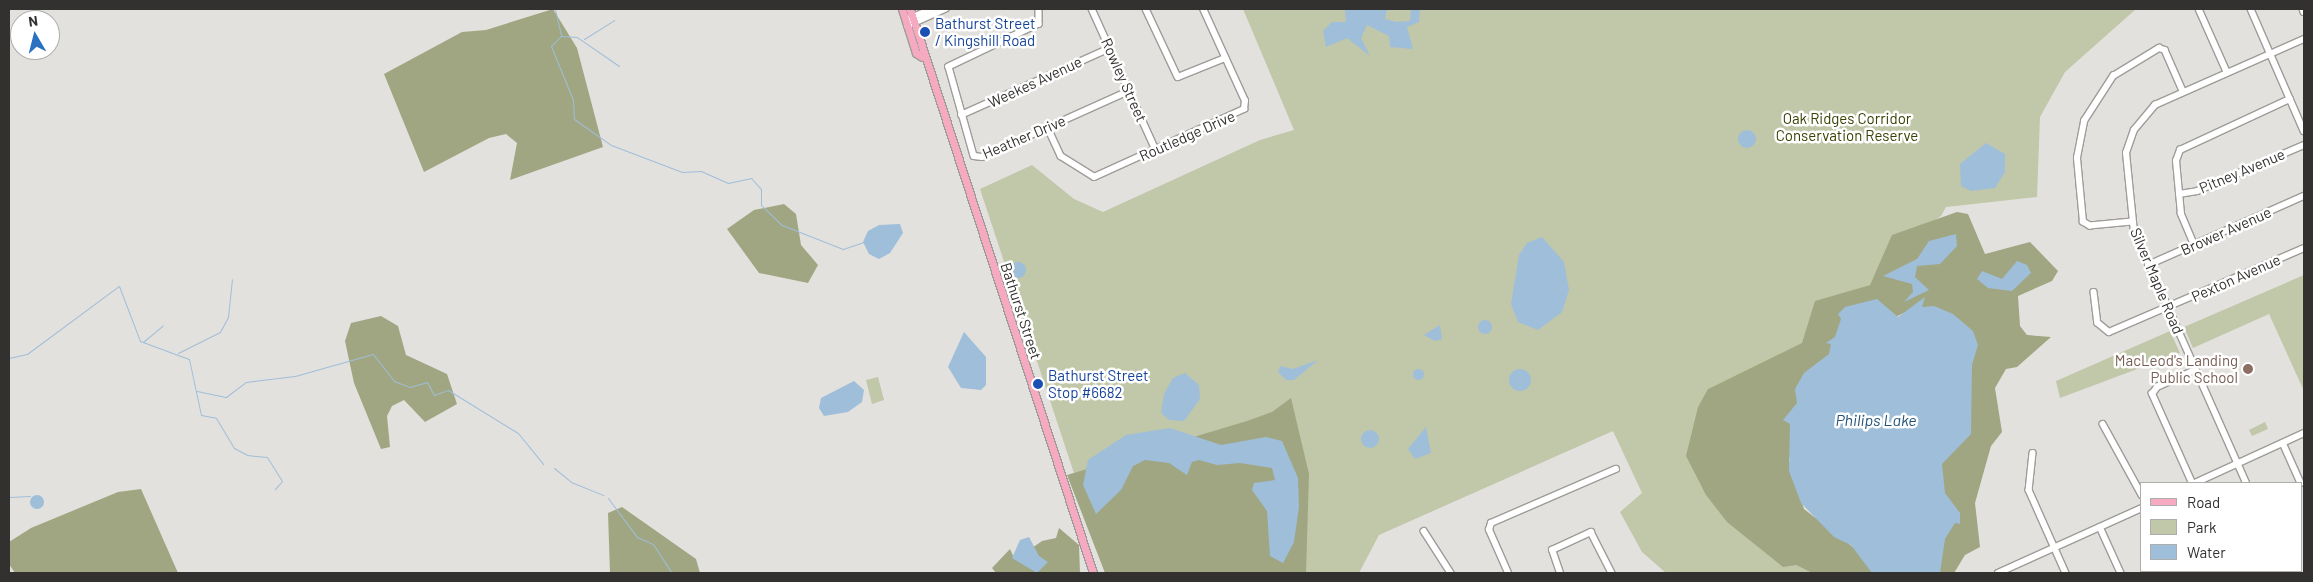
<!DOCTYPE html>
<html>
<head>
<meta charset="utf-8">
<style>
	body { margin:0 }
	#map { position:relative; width:2313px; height:582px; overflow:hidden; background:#e3e1dd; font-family:Barlow,sans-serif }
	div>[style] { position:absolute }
	.green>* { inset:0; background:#c1c7a9 }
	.forest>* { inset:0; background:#a0a681 }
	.water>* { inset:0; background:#9fbeda }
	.round { border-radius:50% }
	.stream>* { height:1px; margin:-0.5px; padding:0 0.5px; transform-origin:0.5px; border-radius:0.5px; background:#9fbeda }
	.roads { filter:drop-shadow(1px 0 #9e9c98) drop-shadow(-1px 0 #9e9c98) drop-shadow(0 1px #9e9c98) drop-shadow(0 -1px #9e9c98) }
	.minor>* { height:5.5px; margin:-2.75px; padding:0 2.75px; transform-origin:2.75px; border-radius:2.75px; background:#fff }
	.major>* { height:7px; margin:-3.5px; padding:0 3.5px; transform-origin:3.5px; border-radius:3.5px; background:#f6aac2 }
	.dots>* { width:14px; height:14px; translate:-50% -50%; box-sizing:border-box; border:2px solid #fff; border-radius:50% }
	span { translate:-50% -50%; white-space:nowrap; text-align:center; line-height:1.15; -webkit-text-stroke:5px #fff; paint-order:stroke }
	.transit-label { font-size:15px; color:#164399 }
	.left { translate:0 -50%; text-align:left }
	.street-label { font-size:15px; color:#32312f }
	.park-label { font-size:15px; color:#3a4000 }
	.education-label { font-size:15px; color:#785e54 }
	.right { translate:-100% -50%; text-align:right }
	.water-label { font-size:16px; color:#245379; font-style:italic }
	.frame { position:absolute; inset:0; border:10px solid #32312f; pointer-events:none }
	.legend { position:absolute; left:2140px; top:482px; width:162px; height:90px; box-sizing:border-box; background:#fff; border:1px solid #adadac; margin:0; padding:6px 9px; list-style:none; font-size:15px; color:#32312f }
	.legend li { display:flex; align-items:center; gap:10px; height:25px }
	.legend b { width:25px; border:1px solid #adadac }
	.north { position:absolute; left:10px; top:10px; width:50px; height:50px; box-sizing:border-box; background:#fff; border:1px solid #adadac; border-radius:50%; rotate:352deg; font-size:14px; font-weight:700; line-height:20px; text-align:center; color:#32312f }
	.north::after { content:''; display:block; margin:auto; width:18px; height:22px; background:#2a71c2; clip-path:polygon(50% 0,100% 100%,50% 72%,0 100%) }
</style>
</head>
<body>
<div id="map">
	<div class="green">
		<div style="clip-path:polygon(1243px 9px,2136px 9px,2065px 72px,2040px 117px,2037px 197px,1946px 207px,1941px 216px,1884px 256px,1870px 285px,1835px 296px,1803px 343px,1708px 389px,1796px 565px,1812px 573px,1666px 573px,1642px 552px,1620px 512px,1642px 493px,1613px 431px,1379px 535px,1359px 573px,1107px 573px,980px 189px,1032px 165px,1074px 199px,1103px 212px,1260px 140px,1294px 130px)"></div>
		<div style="clip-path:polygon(2304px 275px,2304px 391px,2269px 314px,2193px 348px,2184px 327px)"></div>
		<div style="clip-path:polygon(2170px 331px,2180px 353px,2060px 398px,2056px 381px)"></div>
		<div style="clip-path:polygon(878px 377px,884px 400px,872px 404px,866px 380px)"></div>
		<div style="clip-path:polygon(2265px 422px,2268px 429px,2252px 436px,2249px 430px)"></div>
	</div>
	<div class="forest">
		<div style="clip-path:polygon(553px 9px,577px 48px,603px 147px,510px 180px,517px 143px,506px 134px,489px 138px,424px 172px,384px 74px,462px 32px,486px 30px)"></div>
		<div style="clip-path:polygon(784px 204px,796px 214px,801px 245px,818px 265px,808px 283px,759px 273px,727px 229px,754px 210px)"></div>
		<div style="clip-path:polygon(1957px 212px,1968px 214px,1985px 254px,2030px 242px,2058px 271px,2052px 281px,2018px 296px,2020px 326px,2027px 335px,2051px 337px,2017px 367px,2006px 369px,1995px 388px,2002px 432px,1991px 446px,1975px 503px,1980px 547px,1965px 555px,1954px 573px,1939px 573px,1941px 312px,1914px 308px,1834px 347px,1795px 427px,1789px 461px,1804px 509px,1858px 551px,1875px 573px,1812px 573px,1796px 565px,1783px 567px,1727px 522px,1706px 495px,1686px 456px,1698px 407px,1708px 389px,1802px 343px,1815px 301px,1870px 285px,1892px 235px)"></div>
		<div style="clip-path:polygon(381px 316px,398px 326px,406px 355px,447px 374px,457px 404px,425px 422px,404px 400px,392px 406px,387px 416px,390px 447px,381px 449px,354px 383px,345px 341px,351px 323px)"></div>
		<div style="clip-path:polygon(1291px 398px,1309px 474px,1306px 573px,1105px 573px,1067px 475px,1247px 421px,1272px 412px)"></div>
		<div style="clip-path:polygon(141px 489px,178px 573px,15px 573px,9px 564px,9px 542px,31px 528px,118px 492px)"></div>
		<div style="clip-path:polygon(622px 507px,696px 559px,700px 573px,610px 573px,608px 513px)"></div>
		<div style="clip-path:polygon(1059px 528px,1079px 545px,1080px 573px,996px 573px,992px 568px,1010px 549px,1015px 560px,1042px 541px,1056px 538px)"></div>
	</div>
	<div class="water">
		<div style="clip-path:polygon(1345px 9px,1387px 9px,1385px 19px,1396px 22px,1410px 21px,1411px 9px,1420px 9px,1419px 22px,1407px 27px,1413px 49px,1390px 47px,1389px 36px,1367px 25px,1361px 38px,1370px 56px,1347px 38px,1326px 47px,1323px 31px,1332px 22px,1346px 22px)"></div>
		<div class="round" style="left:1738px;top:130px;width:18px;height:18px"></div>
		<div style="clip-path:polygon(1986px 143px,2005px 154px,2005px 172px,1995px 188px,1971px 191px,1961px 186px,1960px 164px)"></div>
		<div style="clip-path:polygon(900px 224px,903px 233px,890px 253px,879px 259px,869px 254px,863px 242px,868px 231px,879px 225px)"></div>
		<div style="clip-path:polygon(1956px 234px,1957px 246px,1940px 264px,1917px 266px,1915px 277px,1929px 290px,1904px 302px,1913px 292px,1912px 284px,1883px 276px,1917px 259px,1929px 241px)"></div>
		<div style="clip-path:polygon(1542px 237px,1564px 262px,1569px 290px,1562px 312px,1538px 330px,1518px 322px,1511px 304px,1519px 255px,1527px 243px)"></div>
		<div style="clip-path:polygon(2017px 261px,2027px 265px,2031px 273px,2012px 291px,1988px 288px,1977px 279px,1982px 271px,2002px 279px)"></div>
		<div class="round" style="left:1010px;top:262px;width:16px;height:16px"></div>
		<div style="clip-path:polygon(1925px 297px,1922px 307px,1934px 306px,1953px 314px,1973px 331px,1978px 345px,1972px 365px,1971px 434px,1942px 464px,1945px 493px,1960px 513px,1960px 524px,1955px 523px,1945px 539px,1940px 573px,1872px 573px,1851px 545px,1834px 537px,1801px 503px,1789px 471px,1790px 424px,1783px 420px,1797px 403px,1795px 389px,1804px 373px,1829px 354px,1831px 344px,1826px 343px,1835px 337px,1841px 319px,1838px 314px,1845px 307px,1877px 299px,1898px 317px)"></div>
		<div class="round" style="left:1478px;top:320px;width:14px;height:14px"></div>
		<div style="clip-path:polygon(1440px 325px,1442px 339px,1435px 341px,1424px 335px)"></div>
		<div style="clip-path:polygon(964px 332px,986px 357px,986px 385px,981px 390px,961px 388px,948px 367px)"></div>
		<div style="clip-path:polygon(1318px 360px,1294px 380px,1286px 380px,1278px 372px,1280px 366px,1293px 369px)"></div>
		<div class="round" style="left:1412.5px;top:368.5px;width:11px;height:11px"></div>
		<div class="round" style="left:1509px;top:369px;width:22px;height:22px"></div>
		<div style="clip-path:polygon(1185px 373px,1199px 385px,1200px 399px,1184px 421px,1169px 420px,1161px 413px,1164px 394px,1173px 378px)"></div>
		<div style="clip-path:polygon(854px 381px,864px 390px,862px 402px,848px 412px,824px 416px,819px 408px,821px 398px)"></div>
		<div style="clip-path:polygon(1426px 427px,1431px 453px,1415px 459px,1408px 449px)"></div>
		<div style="clip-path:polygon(1170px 428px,1221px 445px,1266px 437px,1282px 441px,1298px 478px,1299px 507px,1294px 542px,1283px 563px,1270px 556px,1267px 511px,1252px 490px,1254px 483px,1275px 480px,1272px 468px,1240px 463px,1217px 465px,1199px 460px,1192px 462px,1187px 475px,1169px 463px,1145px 460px,1133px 466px,1121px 490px,1096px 514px,1083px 485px,1088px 460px,1126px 435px)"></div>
		<div class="round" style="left:1361px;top:430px;width:18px;height:18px"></div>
		<div class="round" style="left:30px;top:495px;width:14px;height:14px"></div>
		<div style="clip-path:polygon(1029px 537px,1039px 556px,1048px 562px,1037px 573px,1012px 558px,1020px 540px)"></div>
	</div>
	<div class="stream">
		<div style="left:555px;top:9px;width:28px;rotate:77deg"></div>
		<div style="left:584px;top:39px;width:36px;rotate:-32deg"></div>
		<div style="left:619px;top:66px;width:51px;rotate:-145.4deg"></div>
		<div style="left:577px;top:37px;width:16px;rotate:-176deg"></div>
		<div style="left:561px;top:36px;width:14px;rotate:135deg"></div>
		<div style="left:551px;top:46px;width:58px;rotate:67.8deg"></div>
		<div style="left:573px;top:100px;width:19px;rotate:87deg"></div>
		<div style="left:574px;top:119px;width:45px;rotate:35.1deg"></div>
		<div style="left:611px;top:145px;width:76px;rotate:20.8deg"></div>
		<div style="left:682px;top:172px;width:19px;rotate:-3deg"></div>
		<div style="left:701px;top:171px;width:30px;rotate:24deg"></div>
		<div style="left:728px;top:183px;width:24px;rotate:-12deg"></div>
		<div style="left:751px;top:178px;width:15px;rotate:48deg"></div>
		<div style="left:761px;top:189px;width:16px;rotate:90deg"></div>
		<div style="left:761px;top:205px;width:29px;rotate:44deg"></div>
		<div style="left:782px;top:225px;width:66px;rotate:21.5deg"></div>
		<div style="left:843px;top:249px;width:21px;rotate:-19deg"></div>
		<div style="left:143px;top:342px;width:26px;rotate:-40deg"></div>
		<div style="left:178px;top:353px;width:47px;rotate:-26.6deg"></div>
		<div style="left:220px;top:332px;width:17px;rotate:-62deg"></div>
		<div style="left:228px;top:317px;width:38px;rotate:-84deg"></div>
		<div style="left:9px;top:358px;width:18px;rotate:-13deg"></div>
		<div style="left:27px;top:354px;width:114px;rotate:-36.5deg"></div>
		<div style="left:119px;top:286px;width:59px;rotate:69.1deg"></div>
		<div style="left:140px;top:341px;width:52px;rotate:20.2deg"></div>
		<div style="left:189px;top:359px;width:57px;rotate:77.9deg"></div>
		<div style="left:201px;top:415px;width:15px;rotate:11deg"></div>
		<div style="left:216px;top:418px;width:35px;rotate:59deg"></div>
		<div style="left:234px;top:448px;width:15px;rotate:28deg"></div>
		<div style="left:247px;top:455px;width:20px;rotate:6deg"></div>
		<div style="left:267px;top:457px;width:28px;rotate:58deg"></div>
		<div style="left:282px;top:481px;width:11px;rotate:131deg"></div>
		<div style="left:197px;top:391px;width:30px;rotate:12deg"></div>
		<div style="left:226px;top:397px;width:25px;rotate:-37deg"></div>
		<div style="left:246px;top:382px;width:49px;rotate:-7deg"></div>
		<div style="left:295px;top:376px;width:81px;rotate:-15.8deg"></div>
		<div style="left:373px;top:354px;width:34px;rotate:52deg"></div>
		<div style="left:394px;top:381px;width:17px;rotate:21deg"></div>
		<div style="left:410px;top:387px;width:18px;rotate:-16deg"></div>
		<div style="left:427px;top:382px;width:15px;rotate:62deg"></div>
		<div style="left:434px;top:395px;width:15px;rotate:-20deg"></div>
		<div style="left:448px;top:390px;width:82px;rotate:31.6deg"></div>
		<div style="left:518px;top:433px;width:40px;rotate:51deg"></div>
		<div style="left:554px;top:468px;width:22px;rotate:39deg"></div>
		<div style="left:571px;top:482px;width:35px;rotate:22deg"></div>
		<div style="left:9px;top:497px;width:21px;rotate:-3deg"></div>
		<div style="left:608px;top:498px;width:49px;rotate:53.4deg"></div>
		<div style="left:637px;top:537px;width:17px;rotate:24deg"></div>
		<div style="left:653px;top:544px;width:35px;rotate:57deg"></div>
	</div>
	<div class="roads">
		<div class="minor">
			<div style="left:1039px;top:9px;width:15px;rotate:90deg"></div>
			<div style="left:1039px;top:24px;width:100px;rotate:154.5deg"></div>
			<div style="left:949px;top:67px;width:92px;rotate:74.3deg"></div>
			<div style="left:974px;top:156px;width:8px;rotate:7deg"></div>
			<div style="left:982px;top:157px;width:161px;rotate:-24.2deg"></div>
			<div style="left:1092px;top:9px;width:155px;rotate:65.6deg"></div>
			<div style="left:1146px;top:9px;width:75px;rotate:64.8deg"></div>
			<div style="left:1178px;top:77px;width:51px;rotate:-22deg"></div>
			<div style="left:2199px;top:9px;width:69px;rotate:66deg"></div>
			<div style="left:2251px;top:9px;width:133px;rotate:66.5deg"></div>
			<div style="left:2303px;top:9px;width:3px;rotate:72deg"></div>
			<div style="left:906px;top:20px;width:28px;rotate:-23deg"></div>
			<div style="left:907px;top:26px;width:42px;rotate:-24.1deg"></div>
			<div style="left:961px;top:115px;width:163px;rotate:-24.2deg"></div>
			<div style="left:1048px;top:128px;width:31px;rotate:65deg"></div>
			<div style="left:1061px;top:156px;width:39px;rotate:32deg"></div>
			<div style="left:1094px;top:177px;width:165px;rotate:-24.4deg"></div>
			<div style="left:1244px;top:109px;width:8px;rotate:-83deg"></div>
			<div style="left:1245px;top:101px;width:101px;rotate:-114.5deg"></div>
			<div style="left:2179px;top:194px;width:18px;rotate:-9deg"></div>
			<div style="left:2197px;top:191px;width:116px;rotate:-23.3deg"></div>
			<div style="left:2132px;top:222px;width:42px;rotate:174.6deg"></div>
			<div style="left:2090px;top:226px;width:8px;rotate:-150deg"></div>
			<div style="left:2083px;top:222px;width:64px;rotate:-95.4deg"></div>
			<div style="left:2077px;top:158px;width:38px;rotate:-79deg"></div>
			<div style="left:2084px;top:121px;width:54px;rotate:-57.2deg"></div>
			<div style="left:2113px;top:76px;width:54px;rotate:-31.3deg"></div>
			<div style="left:2159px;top:48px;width:6px;rotate:18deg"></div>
			<div style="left:2165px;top:50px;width:45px;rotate:66.3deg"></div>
			<div style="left:2194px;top:245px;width:34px;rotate:-113deg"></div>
			<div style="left:2181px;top:214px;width:53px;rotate:-95.4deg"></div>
			<div style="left:2176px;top:161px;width:12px;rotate:-70deg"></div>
			<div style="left:2180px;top:150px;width:121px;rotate:-24.9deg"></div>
			<div style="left:2148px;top:265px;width:171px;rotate:-23.9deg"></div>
			<div style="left:2094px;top:292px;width:31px;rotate:83deg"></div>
			<div style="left:2098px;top:323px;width:14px;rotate:39deg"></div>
			<div style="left:2109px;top:332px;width:212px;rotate:-23.3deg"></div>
			<div style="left:2103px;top:424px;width:81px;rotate:61.2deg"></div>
			<div style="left:2283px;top:443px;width:44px;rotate:65.8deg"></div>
			<div style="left:2033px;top:453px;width:37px;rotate:96deg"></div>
			<div style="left:2029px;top:490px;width:91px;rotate:66deg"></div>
			<div style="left:2192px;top:483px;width:98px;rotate:-114.2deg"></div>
			<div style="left:2152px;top:394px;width:9px;rotate:-54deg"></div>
			<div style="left:2157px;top:387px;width:42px;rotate:-24.1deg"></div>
			<div style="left:2195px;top:483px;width:120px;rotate:-24.6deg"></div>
			<div style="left:2246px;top:483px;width:275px;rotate:-114deg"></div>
			<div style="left:2134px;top:232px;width:79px;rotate:-95.8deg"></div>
			<div style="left:2126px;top:153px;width:24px;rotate:-71deg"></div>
			<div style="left:2134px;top:130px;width:33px;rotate:-50deg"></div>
			<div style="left:2155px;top:105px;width:163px;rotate:-23.9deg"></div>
			<div style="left:2100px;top:527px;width:51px;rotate:65.5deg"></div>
			<div style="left:1424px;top:531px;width:50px;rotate:57.3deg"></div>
			<div style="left:2176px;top:571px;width:2px;rotate:63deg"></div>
			<div style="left:2232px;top:571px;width:2px;rotate:63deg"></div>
			<div style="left:2286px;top:571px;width:3px;rotate:45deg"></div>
			<div style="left:1508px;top:573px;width:47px;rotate:-113.8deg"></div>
			<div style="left:1489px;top:530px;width:7px;rotate:-74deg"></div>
			<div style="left:1491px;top:523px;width:136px;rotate:-23.4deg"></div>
			<div style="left:1560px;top:573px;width:24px;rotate:-109deg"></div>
			<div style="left:1552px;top:550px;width:43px;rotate:-24.8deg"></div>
			<div style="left:1591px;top:532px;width:46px;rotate:62.9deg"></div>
			<div style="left:1998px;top:573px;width:158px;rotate:-24.3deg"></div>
		</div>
		<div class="major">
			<div style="left:902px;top:9px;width:46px;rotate:72.3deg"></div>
			<div style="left:916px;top:53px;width:7px;rotate:34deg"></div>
			<div style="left:910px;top:9px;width:593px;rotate:72.02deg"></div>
		</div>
	</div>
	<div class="dots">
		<div style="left:925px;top:32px;background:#1a4fb4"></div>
		<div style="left:2248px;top:369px;background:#8d6e63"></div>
		<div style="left:1038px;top:384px;background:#1a4fb4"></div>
	</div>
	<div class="transit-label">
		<span class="left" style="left:935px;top:32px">Bathurst Street<br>/ Kingshill Road</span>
		<span class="left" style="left:1048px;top:384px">Bathurst Street<br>Stop #6682</span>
	</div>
	<div class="street-label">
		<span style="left:1124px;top:80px;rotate:66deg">Rowley Street</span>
		<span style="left:1035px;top:82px;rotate:-25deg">Weekes Avenue</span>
		<span style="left:1187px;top:136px;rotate:-24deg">Routledge Drive</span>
		<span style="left:1024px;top:137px;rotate:-23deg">Heather Drive</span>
		<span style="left:2242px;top:171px;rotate:-23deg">Pitney Avenue</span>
		<span style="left:2226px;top:231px;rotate:-24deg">Brower Avenue</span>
		<span style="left:2236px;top:278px;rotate:-24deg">Pexton Avenue</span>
		<span style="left:2157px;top:281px;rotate:67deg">Silver Maple Road</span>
		<span style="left:1021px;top:311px;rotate:72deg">Bathurst Street</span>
	</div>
	<div class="park-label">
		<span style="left:1847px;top:127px">Oak Ridges Corridor<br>Conservation Reserve</span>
	</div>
	<div class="education-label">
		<span class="right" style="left:2238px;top:369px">MacLeod's Landing<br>Public School</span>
	</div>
	<div class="water-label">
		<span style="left:1876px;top:420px">Philips Lake</span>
	</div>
	<div class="frame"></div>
	<ul class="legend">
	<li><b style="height:6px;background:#f6aac2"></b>Road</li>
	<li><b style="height:14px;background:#c1c7a9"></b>Park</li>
	<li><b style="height:14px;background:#9fbeda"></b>Water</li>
	</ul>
	<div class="north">N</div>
</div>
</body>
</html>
